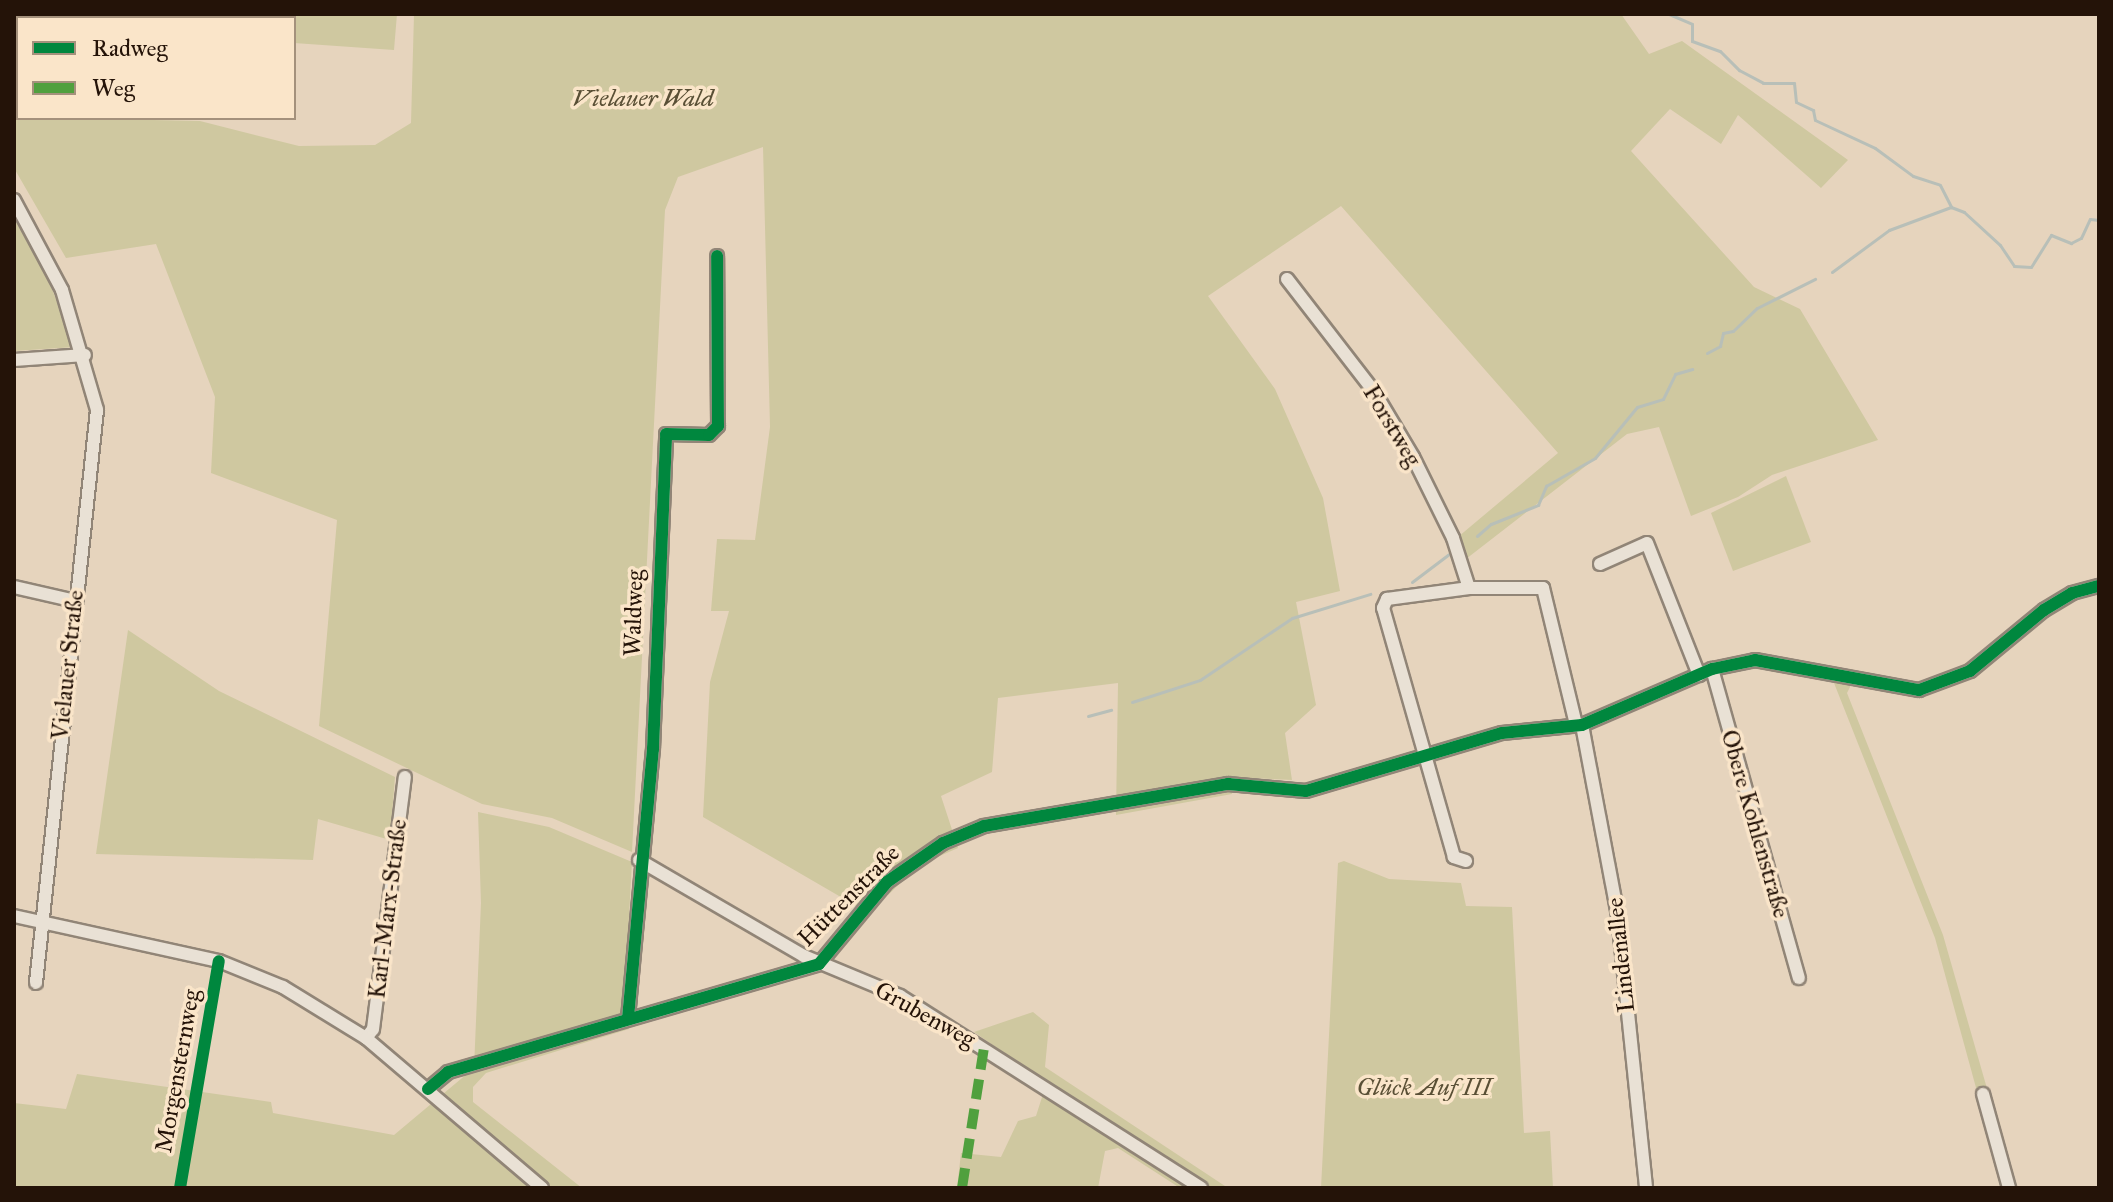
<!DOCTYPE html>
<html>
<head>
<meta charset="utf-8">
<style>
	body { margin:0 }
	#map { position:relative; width:2113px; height:1202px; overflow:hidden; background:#e6d4bd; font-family:"IM FELL Great Primer",serif }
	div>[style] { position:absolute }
	.green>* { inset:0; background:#cfc8a0 }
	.stream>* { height:3px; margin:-1.5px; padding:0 1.5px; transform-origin:1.5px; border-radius:1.5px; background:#b8bfb8 }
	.roads { filter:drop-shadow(2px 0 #918577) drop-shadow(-2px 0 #918577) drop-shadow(0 2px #918577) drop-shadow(0 -2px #918577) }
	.minor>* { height:12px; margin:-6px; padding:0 6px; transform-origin:6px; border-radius:6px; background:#e9e1d5 }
	.quiet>* { height:10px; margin-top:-5px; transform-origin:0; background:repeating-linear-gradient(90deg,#50a03e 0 20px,transparent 0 30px) }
	.cycleway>* { height:12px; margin:-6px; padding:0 6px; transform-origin:6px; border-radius:6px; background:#00873e }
	span { translate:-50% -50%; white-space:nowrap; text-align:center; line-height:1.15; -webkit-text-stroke:7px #fae5c9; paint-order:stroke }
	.park-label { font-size:24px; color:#594f35; font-style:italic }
	.street-label { font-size:24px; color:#241308 }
	.frame { position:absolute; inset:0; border:16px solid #241308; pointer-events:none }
	.legend { position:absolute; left:16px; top:16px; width:280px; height:104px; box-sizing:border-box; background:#fae5c9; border:2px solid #a4917c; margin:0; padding:10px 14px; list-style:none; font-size:24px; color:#241308 }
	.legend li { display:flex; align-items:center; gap:16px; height:40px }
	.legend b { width:40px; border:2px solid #a4917c }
</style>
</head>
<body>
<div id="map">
	<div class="green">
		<div style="clip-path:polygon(254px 14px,397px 14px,394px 50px,294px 43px,294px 18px,253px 18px)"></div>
		<div style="clip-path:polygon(414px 14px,1621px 14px,1649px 54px,1682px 41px,1848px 160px,1821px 188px,1738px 115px,1721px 144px,1670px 109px,1631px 151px,1754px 287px,1800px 309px,1878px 440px,1772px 475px,1738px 497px,1691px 516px,1659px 427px,1627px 434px,1466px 559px,1458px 537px,1558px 453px,1341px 206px,1208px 296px,1275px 389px,1323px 498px,1340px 591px,1296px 602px,1316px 705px,1285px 733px,1292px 780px,1229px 777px,1232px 794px,1116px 815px,1118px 683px,998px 698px,992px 772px,941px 796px,958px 848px,919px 865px,888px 895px,880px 878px,858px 907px,703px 817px,710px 682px,729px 611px,711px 611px,717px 539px,755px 540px,770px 427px,763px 147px,678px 177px,665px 210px,632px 852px,552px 818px,482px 804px,319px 726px,337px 520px,211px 473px,215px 397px,156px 244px,66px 258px,14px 168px,14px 117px,200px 121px,299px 146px,375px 145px,411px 123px)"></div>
		<div style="clip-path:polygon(14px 219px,44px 269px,75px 347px,14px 351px)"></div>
		<div style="clip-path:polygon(1786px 476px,1811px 542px,1733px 571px,1711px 513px)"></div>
		<div style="clip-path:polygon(128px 630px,219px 691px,395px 777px,390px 840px,318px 819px,313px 860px,96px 854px)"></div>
		<div style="clip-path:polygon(1834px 683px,1851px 685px,1847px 693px,1943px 935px,1988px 1092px,1978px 1095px,1935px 938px)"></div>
		<div style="clip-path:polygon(478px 812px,549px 827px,632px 862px,624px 1007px,629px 1029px,486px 1073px,473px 1087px,473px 1102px,582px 1188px,14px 1188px,14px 1103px,66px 1109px,77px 1074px,271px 1102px,273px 1113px,394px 1135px,474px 1068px,481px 903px)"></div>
		<div style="clip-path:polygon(1344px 861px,1389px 879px,1461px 883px,1466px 906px,1512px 907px,1524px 1133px,1550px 1131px,1553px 1188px,1321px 1188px,1338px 863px)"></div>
		<div style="clip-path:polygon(1033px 1012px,1049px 1025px,1045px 1067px,1228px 1188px,1180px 1188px,1118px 1148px,1105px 1151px,1098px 1188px,957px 1188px,961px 1153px,1001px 1157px,1018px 1121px,1036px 1116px,1043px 1094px,1042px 1079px,974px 1032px)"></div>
	</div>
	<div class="stream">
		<div style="left:1669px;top:14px;width:25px;rotate:23deg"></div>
		<div style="left:1692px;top:24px;width:17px;rotate:90deg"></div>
		<div style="left:1692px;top:41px;width:30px;rotate:20deg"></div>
		<div style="left:1720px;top:51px;width:27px;rotate:45deg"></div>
		<div style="left:1739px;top:70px;width:27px;rotate:28deg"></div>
		<div style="left:1763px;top:83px;width:31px"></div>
		<div style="left:1794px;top:83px;width:19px;rotate:84deg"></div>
		<div style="left:1796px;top:102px;width:19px;rotate:25deg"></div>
		<div style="left:1813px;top:110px;width:10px;rotate:79deg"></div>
		<div style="left:1815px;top:120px;width:66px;rotate:25deg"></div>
		<div style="left:1875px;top:148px;width:47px;rotate:36.4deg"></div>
		<div style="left:1913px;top:176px;width:28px;rotate:18deg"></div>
		<div style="left:1940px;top:185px;width:25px;rotate:63deg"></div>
		<div style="left:1951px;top:207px;width:14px;rotate:21deg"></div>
		<div style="left:1964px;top:212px;width:49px;rotate:42.5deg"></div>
		<div style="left:2000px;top:245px;width:25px;rotate:56deg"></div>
		<div style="left:2014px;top:266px;width:17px;rotate:3deg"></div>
		<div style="left:2031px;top:267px;width:38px;rotate:-58deg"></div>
		<div style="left:2051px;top:235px;width:22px;rotate:22deg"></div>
		<div style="left:2071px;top:243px;width:11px;rotate:-27deg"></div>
		<div style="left:2081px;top:238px;width:21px;rotate:-65deg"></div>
		<div style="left:2090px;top:219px;width:9px;rotate:6deg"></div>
		<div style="left:1832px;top:272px;width:71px;rotate:-36.4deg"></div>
		<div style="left:1889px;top:230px;width:66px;rotate:-20.4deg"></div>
		<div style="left:1707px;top:353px;width:15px;rotate:-28deg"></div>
		<div style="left:1720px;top:346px;width:13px;rotate:-77deg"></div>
		<div style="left:1723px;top:333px;width:10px;rotate:-11deg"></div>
		<div style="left:1733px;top:331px;width:33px;rotate:-44deg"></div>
		<div style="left:1757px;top:308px;width:65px;rotate:-26.6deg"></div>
		<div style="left:1477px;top:536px;width:18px;rotate:-41deg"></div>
		<div style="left:1491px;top:524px;width:51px;rotate:-22deg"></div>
		<div style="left:1538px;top:505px;width:21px;rotate:-67deg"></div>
		<div style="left:1546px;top:486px;width:56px;rotate:-29.7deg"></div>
		<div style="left:1595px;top:458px;width:66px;rotate:-50.5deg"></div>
		<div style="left:1637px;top:407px;width:27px;rotate:-17deg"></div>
		<div style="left:1663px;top:399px;width:28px;rotate:-64deg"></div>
		<div style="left:1675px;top:374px;width:18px;rotate:-16deg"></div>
		<div style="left:1412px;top:582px;width:46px;rotate:-37.1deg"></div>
		<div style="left:1132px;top:702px;width:71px;rotate:-17.9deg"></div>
		<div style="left:1200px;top:680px;width:111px;rotate:-34deg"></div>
		<div style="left:1292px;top:618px;width:82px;rotate:-17.1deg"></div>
		<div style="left:1088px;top:716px;width:24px;rotate:-15deg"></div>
	</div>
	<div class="roads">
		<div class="minor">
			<div style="left:14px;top:34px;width:4px;rotate:14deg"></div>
			<div style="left:14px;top:200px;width:102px;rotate:61.9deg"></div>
			<div style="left:62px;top:290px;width:125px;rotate:73.7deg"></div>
			<div style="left:97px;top:410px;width:576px;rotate:96.08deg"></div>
			<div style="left:1287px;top:279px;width:144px;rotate:52.3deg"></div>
			<div style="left:1375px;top:393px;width:74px;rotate:59.3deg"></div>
			<div style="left:1413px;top:457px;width:90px;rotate:63.7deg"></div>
			<div style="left:1453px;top:538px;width:52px;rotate:72.3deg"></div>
			<div style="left:14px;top:360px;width:71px;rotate:-4deg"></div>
			<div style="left:1600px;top:564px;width:51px;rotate:-24.1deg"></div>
			<div style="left:1647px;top:543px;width:142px;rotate:68.5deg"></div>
			<div style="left:14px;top:587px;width:63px;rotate:12.9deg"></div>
			<div style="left:1712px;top:669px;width:321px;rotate:74.3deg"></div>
			<div style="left:1582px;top:725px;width:194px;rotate:79.3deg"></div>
			<div style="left:1618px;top:916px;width:273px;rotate:84.1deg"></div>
			<div style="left:639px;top:860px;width:191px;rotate:30.2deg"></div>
			<div style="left:804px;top:956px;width:104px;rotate:22.6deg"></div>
			<div style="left:900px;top:996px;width:357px;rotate:32.5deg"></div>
			<div style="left:1466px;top:861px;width:13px;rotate:-162deg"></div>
			<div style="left:1454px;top:857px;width:259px;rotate:-105.9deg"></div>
			<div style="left:1383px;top:608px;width:10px;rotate:-66deg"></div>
			<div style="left:1387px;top:599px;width:83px;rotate:-7.6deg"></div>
			<div style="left:1469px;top:588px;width:74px"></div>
			<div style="left:1543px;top:588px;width:140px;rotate:76.4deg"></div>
			<div style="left:14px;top:916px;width:210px;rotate:12.4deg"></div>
			<div style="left:219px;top:961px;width:69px;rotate:22.1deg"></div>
			<div style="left:283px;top:987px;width:97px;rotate:31.6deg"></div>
			<div style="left:366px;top:1038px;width:231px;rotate:40.4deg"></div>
			<div style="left:628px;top:1018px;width:270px;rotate:-84.7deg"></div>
			<div style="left:653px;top:749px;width:315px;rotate:-87.6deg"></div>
			<div style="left:666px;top:434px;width:43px;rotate:1.3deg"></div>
			<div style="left:709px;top:435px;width:13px;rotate:-45deg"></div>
			<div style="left:718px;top:426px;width:170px;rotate:-90.3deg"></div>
			<div style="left:366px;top:1038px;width:11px;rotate:-52deg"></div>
			<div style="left:373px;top:1029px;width:254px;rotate:-82.8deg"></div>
			<div style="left:428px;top:1089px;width:26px;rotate:-40deg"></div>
			<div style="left:448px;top:1072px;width:386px;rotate:-16.2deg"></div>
			<div style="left:819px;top:964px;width:107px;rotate:-50.3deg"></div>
			<div style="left:887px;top:882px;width:68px;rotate:-34.9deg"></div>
			<div style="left:943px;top:843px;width:44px;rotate:-22.5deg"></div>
			<div style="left:984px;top:826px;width:248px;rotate:-9.8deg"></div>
			<div style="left:1228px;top:784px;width:78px;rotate:5.1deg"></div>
			<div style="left:1306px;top:791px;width:204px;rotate:-16.5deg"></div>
			<div style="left:1502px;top:733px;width:80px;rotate:-5.7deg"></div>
			<div style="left:1582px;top:725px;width:142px;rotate:-23.3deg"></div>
			<div style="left:1712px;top:669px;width:44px;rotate:-11.8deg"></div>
			<div style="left:1755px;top:660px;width:167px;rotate:10.4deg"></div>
			<div style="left:1919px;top:690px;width:54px;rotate:-20.4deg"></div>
			<div style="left:1970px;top:671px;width:96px;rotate:-39.5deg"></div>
			<div style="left:2044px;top:610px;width:33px;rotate:-31deg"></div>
			<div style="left:2072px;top:593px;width:28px;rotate:-15deg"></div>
			<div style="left:1983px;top:1094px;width:98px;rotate:74.5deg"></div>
		</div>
	</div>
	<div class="quiet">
		<div style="left:962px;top:1188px;width:143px;rotate:-81.1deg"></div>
	</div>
	<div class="cycleway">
		<div style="left:628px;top:1018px;width:270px;rotate:-84.7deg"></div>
		<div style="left:653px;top:749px;width:315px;rotate:-87.6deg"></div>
		<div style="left:666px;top:434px;width:43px;rotate:1.3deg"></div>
		<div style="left:709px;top:435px;width:13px;rotate:-45deg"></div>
		<div style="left:718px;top:426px;width:170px;rotate:-90.3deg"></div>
		<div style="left:428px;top:1089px;width:26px;rotate:-40deg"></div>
		<div style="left:448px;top:1072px;width:386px;rotate:-16.2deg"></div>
		<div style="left:819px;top:964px;width:107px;rotate:-50.3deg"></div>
		<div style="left:887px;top:882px;width:68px;rotate:-34.9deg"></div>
		<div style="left:943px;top:843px;width:44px;rotate:-22.5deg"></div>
		<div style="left:984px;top:826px;width:248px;rotate:-9.8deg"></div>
		<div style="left:1228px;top:784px;width:78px;rotate:5.1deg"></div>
		<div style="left:1306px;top:791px;width:204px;rotate:-16.5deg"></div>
		<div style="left:1502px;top:733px;width:80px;rotate:-5.7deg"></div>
		<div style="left:1582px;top:725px;width:142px;rotate:-23.3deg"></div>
		<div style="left:1712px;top:669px;width:44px;rotate:-11.8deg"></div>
		<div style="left:1755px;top:660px;width:167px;rotate:10.4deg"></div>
		<div style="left:1919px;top:690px;width:54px;rotate:-20.4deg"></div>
		<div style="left:1970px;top:671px;width:96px;rotate:-39.5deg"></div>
		<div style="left:2044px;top:610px;width:33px;rotate:-31deg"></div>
		<div style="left:2072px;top:593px;width:28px;rotate:-15deg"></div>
		<div style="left:180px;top:1188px;width:230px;rotate:-80.3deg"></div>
	</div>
	<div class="park-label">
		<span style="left:643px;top:99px">Vielauer Wald</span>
		<span style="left:1424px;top:1088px">Glück Auf III</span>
	</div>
	<div class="street-label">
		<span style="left:1392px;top:426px;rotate:59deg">Forstweg</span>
		<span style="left:634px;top:613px;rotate:-88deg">Waldweg</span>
		<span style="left:68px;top:665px;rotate:-84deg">Vielauer Straße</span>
		<span style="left:1755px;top:824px;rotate:74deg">Obere Kohlenstraße</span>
		<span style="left:849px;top:896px;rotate:-45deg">Hüttenstraße</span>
		<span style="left:388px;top:909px;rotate:-83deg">Karl-Marx-Straße</span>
		<span style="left:1621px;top:955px;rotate:-96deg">Lindenallee</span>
		<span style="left:925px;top:1015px;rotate:29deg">Grubenweg</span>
		<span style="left:178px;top:1071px;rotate:-80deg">Morgensternweg</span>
	</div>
	<div class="frame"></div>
	<ul class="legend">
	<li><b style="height:10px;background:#00873e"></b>Radweg</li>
	<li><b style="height:10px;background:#50a03e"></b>Weg</li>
	</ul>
</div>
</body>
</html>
